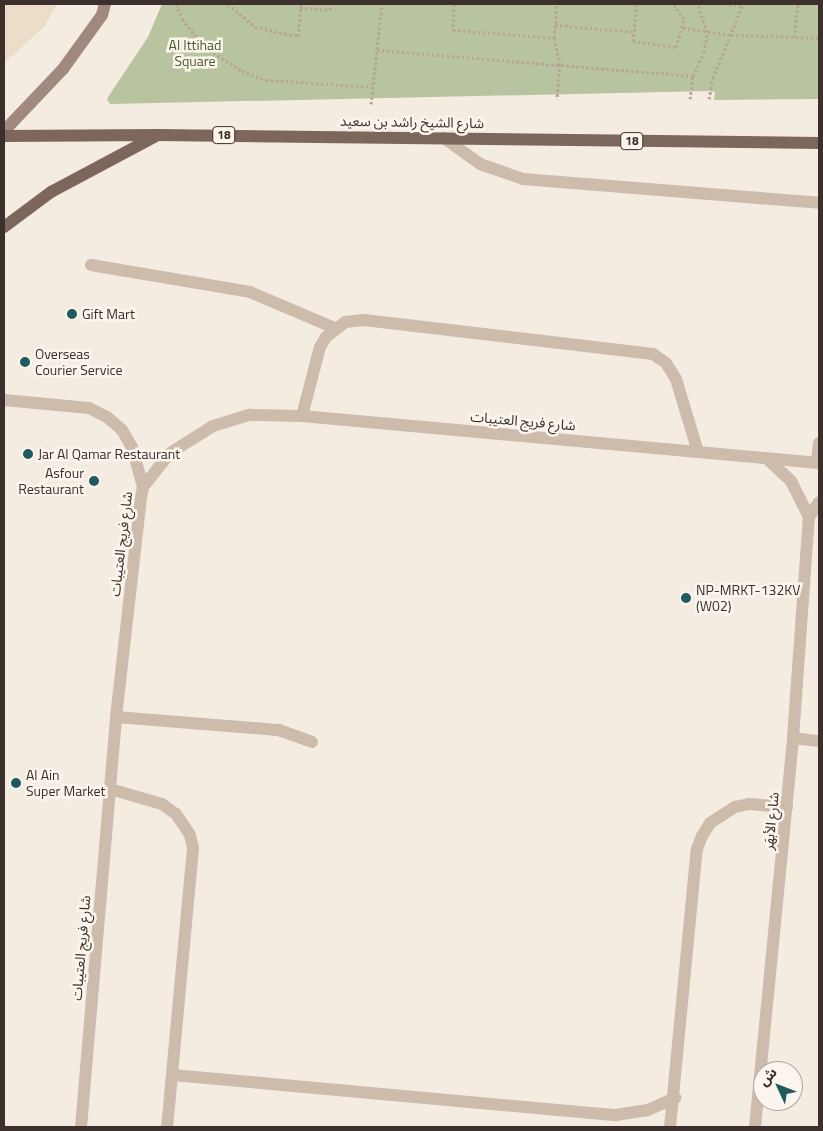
<!DOCTYPE html>
<html>
<head>
<meta charset="utf-8">
<style>
	body { margin:0 }
	#map { position:relative; width:823px; height:1131px; overflow:hidden; background:#f4ebe1; font-family:"Titillium Web","Noto Sans Arabic",sans-serif }
	div>[style] { position:absolute }
	.green>* { inset:0; background:#b8c4a0 }
	.plaza>* { inset:0; background:#ecdcc8 }
	.path>* { height:3px; margin-top:-1.5px; transform-origin:0; background:repeating-linear-gradient(90deg,#b9a596 0 2.5px,transparent 0 5px) }
	.lane>* { height:12px; margin:-6px; padding:0 6px; transform-origin:6px; border-radius:6px; background:#cdbbac }
	.secondary>* { height:12px; margin:-6px; padding:0 6px; transform-origin:6px; border-radius:6px; background:#a18a7d }
	.primary>* { height:12px; margin:-6px; padding:0 6px; transform-origin:6px; border-radius:6px; background:#7d675c }
	.dots>* { width:14px; height:14px; translate:-50% -50%; box-sizing:border-box; border:2px solid #fbf5ee; border-radius:50% }
	span { translate:-50% -50%; white-space:nowrap; text-align:center; line-height:1.15; -webkit-text-stroke:5px #fbf5ee; paint-order:stroke }
	.shield-label span { padding:1px 4px; background:#fbf5ee; border:1px solid; border-radius:4px; -webkit-text-stroke-width:0 }
	.shield-label { font-size:12px; color:#3b302b; font-weight:700 }
	.park-label { font-size:14px; color:#4a5a2e }
	.street-label { font-size:14px; color:#3b302b }
	.poi-label { font-size:14px; color:#3b302b }
	.left { translate:0 -50%; text-align:left }
	.right { translate:-100% -50%; text-align:right }
	.frame { position:absolute; inset:0; border:5px solid #3b302b; pointer-events:none }
	.north { position:absolute; left:753px; top:1061px; width:50px; height:50px; box-sizing:border-box; background:#fbf5ee; border:1px solid #aea6a0; border-radius:50%; rotate:313deg; font-size:14px; font-weight:700; line-height:20px; text-align:center; color:#3b302b }
	.north::after { content:''; display:block; margin:auto; width:18px; height:22px; background:#1f5a5e; clip-path:polygon(50% 0,100% 100%,50% 72%,0 100%) }
</style>
</head>
<body>
<div id="map">
	<div class="green">
		<div style="clip-path:polygon(162px 4px,819px 4px,819px 99px,714px 100px,715px 92px,710px 91px,110px 104px,107px 99px,110px 94px,148px 37px)"></div>
	</div>
	<div class="plaza">
		<div style="clip-path:polygon(4px 4px,57px 4px,44px 27px,4px 63px)"></div>
	</div>
	<div class="path">
		<div style="left:176px;top:4px;width:16px;rotate:68deg"></div>
		<div style="left:182px;top:19px;width:36px;rotate:51deg"></div>
		<div style="left:205px;top:47px;width:44px;rotate:33deg"></div>
		<div style="left:242px;top:71px;width:26px;rotate:21deg"></div>
		<div style="left:266px;top:80px;width:106px;rotate:3.8deg"></div>
		<div style="left:228px;top:4px;width:35px;rotate:40deg"></div>
		<div style="left:255px;top:27px;width:44px;rotate:11.8deg"></div>
		<div style="left:298px;top:36px;width:32px;rotate:-85deg"></div>
		<div style="left:454px;top:4px;width:26px;rotate:92deg"></div>
		<div style="left:453px;top:30px;width:101px;rotate:4.5deg"></div>
		<div style="left:554px;top:38px;width:34px;rotate:-85deg"></div>
		<div style="left:637px;top:4px;width:37px;rotate:96deg"></div>
		<div style="left:633px;top:41px;width:43px;rotate:7.9deg"></div>
		<div style="left:676px;top:47px;width:29px;rotate:-74deg"></div>
		<div style="left:684px;top:19px;width:18px;rotate:-124deg"></div>
		<div style="left:724px;top:4px;width:18px;rotate:6deg"></div>
		<div style="left:300px;top:8px;width:30px;rotate:4deg"></div>
		<div style="left:330px;top:10px;width:6px;rotate:-81deg"></div>
		<div style="left:555px;top:25px;width:80px;rotate:5deg"></div>
		<div style="left:683px;top:28px;width:49px;rotate:8.3deg"></div>
		<div style="left:731px;top:35px;width:88px;rotate:2deg"></div>
		<div style="left:794px;top:37px;width:33px;rotate:-83deg"></div>
		<div style="left:554px;top:38px;width:27px;rotate:77deg"></div>
		<div style="left:560px;top:64px;width:35px;rotate:95deg"></div>
		<div style="left:377px;top:50px;width:317px;rotate:4.7deg"></div>
		<div style="left:690px;top:99px;width:23px;rotate:-83deg"></div>
		<div style="left:693px;top:76px;width:26px;rotate:-65deg"></div>
		<div style="left:704px;top:52px;width:20px;rotate:-81deg"></div>
		<div style="left:707px;top:32px;width:29px;rotate:-108deg"></div>
		<div style="left:709px;top:99px;width:21px;rotate:-79deg"></div>
		<div style="left:713px;top:78px;width:80px;rotate:-67.9deg"></div>
		<div style="left:371px;top:104px;width:101px;rotate:-83.7deg"></div>
	</div>
	<div class="lane">
		<div style="left:444px;top:138px;width:44px;rotate:35.8deg"></div>
		<div style="left:480px;top:164px;width:46px;rotate:19.2deg"></div>
		<div style="left:523px;top:179px;width:297px;rotate:4.6deg"></div>
		<div style="left:91px;top:265px;width:161px;rotate:9.6deg"></div>
		<div style="left:250px;top:292px;width:92px;rotate:23deg"></div>
		<div style="left:4px;top:400px;width:85px;rotate:5.4deg"></div>
		<div style="left:89px;top:408px;width:20px;rotate:27deg"></div>
		<div style="left:107px;top:417px;width:20px;rotate:41deg"></div>
		<div style="left:122px;top:430px;width:20px;rotate:60deg"></div>
		<div style="left:132px;top:447px;width:41px;rotate:74.6deg"></div>
		<div style="left:302px;top:416px;width:71px;rotate:-75.4deg"></div>
		<div style="left:320px;top:347px;width:12px;rotate:-59deg"></div>
		<div style="left:326px;top:337px;width:24px;rotate:-38deg"></div>
		<div style="left:345px;top:322px;width:19px;rotate:-6deg"></div>
		<div style="left:364px;top:320px;width:291px;rotate:6.7deg"></div>
		<div style="left:653px;top:354px;width:16px;rotate:35deg"></div>
		<div style="left:666px;top:363px;width:19px;rotate:58deg"></div>
		<div style="left:676px;top:379px;width:76px;rotate:73.2deg"></div>
		<div style="left:817px;top:462px;width:19px;rotate:-84deg"></div>
		<div style="left:809px;top:517px;width:18px;rotate:-56deg"></div>
		<div style="left:116px;top:717px;width:164px;rotate:4.6deg"></div>
		<div style="left:279px;top:730px;width:35px;rotate:20deg"></div>
		<div style="left:793px;top:738px;width:26px;rotate:7deg"></div>
		<div style="left:110px;top:789px;width:54px;rotate:16.1deg"></div>
		<div style="left:162px;top:804px;width:17px;rotate:36deg"></div>
		<div style="left:176px;top:814px;width:25px;rotate:56deg"></div>
		<div style="left:190px;top:835px;width:13px;rotate:77deg"></div>
		<div style="left:193px;top:848px;width:280px;rotate:95.3deg"></div>
		<div style="left:173px;top:1075px;width:445px;rotate:5.2deg"></div>
		<div style="left:616px;top:1115px;width:32px;rotate:-9deg"></div>
		<div style="left:648px;top:1110px;width:30px;rotate:-24deg"></div>
		<div style="left:81px;top:1127px;width:411px;rotate:-85.1deg"></div>
		<div style="left:116px;top:717px;width:220px;rotate:-83.5deg"></div>
		<div style="left:141px;top:498px;width:11px;rotate:-80deg"></div>
		<div style="left:143px;top:487px;width:43px;rotate:-51.5deg"></div>
		<div style="left:170px;top:453px;width:51px;rotate:-32.1deg"></div>
		<div style="left:213px;top:426px;width:39px;rotate:-17deg"></div>
		<div style="left:250px;top:415px;width:52px;rotate:1.1deg"></div>
		<div style="left:302px;top:416px;width:519px;rotate:5.19deg"></div>
		<div style="left:670px;top:1127px;width:279px;rotate:-84.5deg"></div>
		<div style="left:697px;top:849px;width:14px;rotate:-69deg"></div>
		<div style="left:702px;top:836px;width:15px;rotate:-58deg"></div>
		<div style="left:710px;top:823px;width:30px;rotate:-33deg"></div>
		<div style="left:735px;top:807px;width:14px;rotate:-12deg"></div>
		<div style="left:749px;top:804px;width:38px;rotate:5deg"></div>
		<div style="left:755px;top:1127px;width:391px;rotate:-84.4deg"></div>
		<div style="left:793px;top:738px;width:222px;rotate:-85.9deg"></div>
		<div style="left:809px;top:517px;width:40px;rotate:-116.6deg"></div>
		<div style="left:791px;top:481px;width:33px;rotate:-137deg"></div>
	</div>
	<div class="secondary">
		<div style="left:4px;top:131px;width:86px;rotate:-46.4deg"></div>
		<div style="left:63px;top:69px;width:67px;rotate:-54.2deg"></div>
		<div style="left:102px;top:15px;width:11px;rotate:-75deg"></div>
	</div>
	<div class="primary">
		<div style="left:4px;top:136px;width:155px;rotate:-0.4deg"></div>
		<div style="left:159px;top:135px;width:660px;rotate:0.69deg"></div>
		<div style="left:4px;top:227px;width:59px;rotate:-36.7deg"></div>
		<div style="left:51px;top:192px;width:119px;rotate:-28.1deg"></div>
	</div>
	<div class="dots">
		<div style="left:72px;top:314px;background:#1f5a5e"></div>
		<div style="left:25px;top:362px;background:#1f5a5e"></div>
		<div style="left:28px;top:454px;background:#1f5a5e"></div>
		<div style="left:94px;top:481px;background:#1f5a5e"></div>
		<div style="left:686px;top:598px;background:#1f5a5e"></div>
		<div style="left:16px;top:783px;background:#1f5a5e"></div>
	</div>
	<div class="shield-label">
		<span style="left:224px;top:135px">18</span>
		<span style="left:632px;top:141px">18</span>
	</div>
	<div class="park-label">
		<span style="left:195px;top:53px">Al Ittihad<br>Square</span>
	</div>
	<div class="street-label">
		<span style="left:412px;top:122px;rotate:1deg">شارع الشيخ راشد بن سعيد</span>
		<span style="left:523px;top:421px;rotate:5deg">شارع فريج العتيبات</span>
		<span style="left:121px;top:544px;rotate:-83deg">شارع فريج العتيبات</span>
		<span style="left:771px;top:821px;rotate:-84deg">شارع الأبهَر</span>
		<span style="left:81px;top:948px;rotate:-85deg">شارع فريج العتيبات</span>
	</div>
	<div class="poi-label">
		<span class="left" style="left:82px;top:314px">Gift Mart</span>
		<span class="left" style="left:35px;top:362px">Overseas<br>Courier Service</span>
		<span class="left" style="left:38px;top:454px">Jar Al Qamar Restaurant</span>
		<span class="right" style="left:84px;top:481px">Asfour<br>Restaurant</span>
		<span class="left" style="left:696px;top:598px">NP-MRKT-132KV<br>(W02)</span>
		<span class="left" style="left:26px;top:783px">Al Ain<br>Super Market</span>
	</div>
	<div class="frame"></div>
	<div class="north">ش</div>
</div>
</body>
</html>
